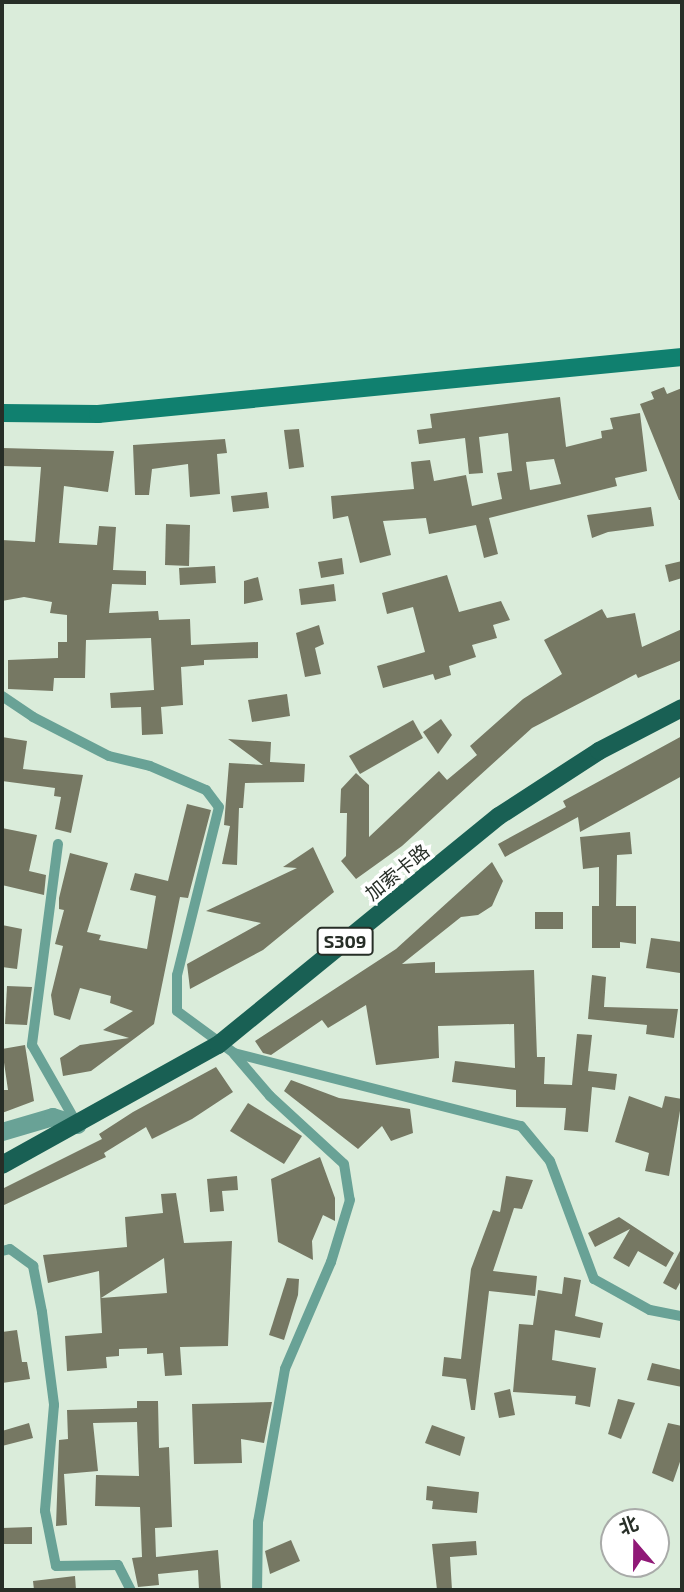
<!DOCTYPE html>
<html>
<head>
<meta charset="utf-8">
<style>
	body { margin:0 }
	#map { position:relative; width:684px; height:1592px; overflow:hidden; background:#daecda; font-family:"Exo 2","Noto Sans SC",sans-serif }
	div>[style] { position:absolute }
	.building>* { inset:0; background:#767863 }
	.lane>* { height:10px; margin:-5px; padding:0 5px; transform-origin:5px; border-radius:5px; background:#69a296 }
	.street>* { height:18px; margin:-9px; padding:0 9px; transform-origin:9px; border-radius:9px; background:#69a296 }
	.secondary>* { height:18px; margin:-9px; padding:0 9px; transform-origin:9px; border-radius:9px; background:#10806f }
	.primary>* { height:18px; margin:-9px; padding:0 9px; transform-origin:9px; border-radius:9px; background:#196054 }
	span { translate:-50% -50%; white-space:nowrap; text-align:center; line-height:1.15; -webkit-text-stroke:7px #fff; paint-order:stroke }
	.shield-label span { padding:2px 5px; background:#fff; border:2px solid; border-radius:5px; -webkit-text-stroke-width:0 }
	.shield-label { font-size:18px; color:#272e27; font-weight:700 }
	.street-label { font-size:19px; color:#272e27 }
	.frame { position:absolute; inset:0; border:4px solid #272e27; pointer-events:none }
	.north { position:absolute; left:600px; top:1508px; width:70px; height:70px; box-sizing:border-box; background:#fff; border:2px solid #a9aba9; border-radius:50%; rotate:340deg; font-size:19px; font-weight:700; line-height:28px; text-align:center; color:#272e27 }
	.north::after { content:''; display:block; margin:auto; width:24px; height:32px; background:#901977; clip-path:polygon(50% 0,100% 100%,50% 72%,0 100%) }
</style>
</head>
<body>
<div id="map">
	<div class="building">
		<div style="clip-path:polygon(664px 387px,667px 394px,682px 388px,682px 500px,679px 500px,640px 404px,654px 399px,651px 392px)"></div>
		<div style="clip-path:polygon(evenodd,560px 397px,566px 447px,602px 438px,601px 431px,613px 429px,610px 418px,640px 413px,647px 471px,615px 478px,617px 486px,489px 518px,498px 554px,484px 558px,476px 525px,429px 534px,426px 518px,383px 521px,391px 555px,360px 563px,348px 516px,333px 519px,331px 496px,414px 489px,411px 462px,430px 460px,434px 481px,466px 475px,472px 506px,502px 499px,497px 473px,512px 471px,508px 433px,479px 437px,483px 473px,469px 474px,465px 438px,419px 444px,417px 430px,432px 428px,430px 414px,560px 397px,554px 459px,561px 484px,530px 490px,526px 462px,554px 459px)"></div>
		<div style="clip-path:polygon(299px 429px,304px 467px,289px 469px,284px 430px)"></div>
		<div style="clip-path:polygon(225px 439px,227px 453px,217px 454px,220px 494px,190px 497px,188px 464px,152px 469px,149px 495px,135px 495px,133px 445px)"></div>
		<div style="clip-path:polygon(2px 448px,114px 451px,108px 492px,64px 486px,59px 543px,97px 545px,99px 526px,116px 527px,113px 570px,146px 571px,146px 585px,112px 584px,109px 613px,158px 611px,159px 620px,190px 619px,191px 645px,258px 642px,258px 658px,204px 660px,204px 665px,181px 667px,183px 705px,161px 707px,163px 734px,142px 735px,141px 707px,111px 708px,110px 693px,154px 690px,151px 638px,86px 640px,85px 678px,54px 678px,53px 691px,8px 689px,8px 660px,58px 658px,58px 642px,67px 642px,67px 615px,50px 613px,52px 602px,24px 597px,2px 601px,2px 540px,35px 542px,41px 467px,2px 466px)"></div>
		<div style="clip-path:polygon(267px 492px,269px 508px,233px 512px,231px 496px)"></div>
		<div style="clip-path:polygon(651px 507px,654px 526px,608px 532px,592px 538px,587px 515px)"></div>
		<div style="clip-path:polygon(166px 524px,190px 525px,189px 566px,165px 565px)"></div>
		<div style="clip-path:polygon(342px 558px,344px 574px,321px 578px,318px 562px)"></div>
		<div style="clip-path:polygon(682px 561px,682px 578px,669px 582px,665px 565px)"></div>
		<div style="clip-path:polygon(215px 566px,216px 583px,180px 585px,179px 568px)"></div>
		<div style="clip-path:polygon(447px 575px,459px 612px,501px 601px,510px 620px,493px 625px,497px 638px,472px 645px,476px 657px,449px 666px,451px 675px,435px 680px,433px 674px,383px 688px,377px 666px,425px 652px,413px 607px,387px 614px,382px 593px)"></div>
		<div style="clip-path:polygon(258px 577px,263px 600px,244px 604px,244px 581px)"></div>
		<div style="clip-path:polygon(334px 584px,336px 601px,301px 605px,299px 589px)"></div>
		<div style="clip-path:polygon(602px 609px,607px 618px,635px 613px,642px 647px,682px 629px,682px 660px,638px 678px,636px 674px,532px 728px,402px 846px,356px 879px,341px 861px,346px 856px,347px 813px,340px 813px,341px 789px,356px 773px,369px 785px,369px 837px,439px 771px,447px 780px,477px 755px,470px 746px,523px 699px,562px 674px,544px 640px)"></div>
		<div style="clip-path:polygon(319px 625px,324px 644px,315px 648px,321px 674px,305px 677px,296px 633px)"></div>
		<div style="clip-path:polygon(287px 694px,290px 716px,252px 722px,248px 700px)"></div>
		<div style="clip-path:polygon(441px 719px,452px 735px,438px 754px,423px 732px)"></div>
		<div style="clip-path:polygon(413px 720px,423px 738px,360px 774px,349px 756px)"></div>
		<div style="clip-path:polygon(682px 736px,682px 776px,580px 832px,578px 817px,505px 857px,498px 844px,566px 807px,563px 801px)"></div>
		<div style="clip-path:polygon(2px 737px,27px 741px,23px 769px,83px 775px,71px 833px,55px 829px,61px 797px,54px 796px,55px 788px,2px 781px)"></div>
		<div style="clip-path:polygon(228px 739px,271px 742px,270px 762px,305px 764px,304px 782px,245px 783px,243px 808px,239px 808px,237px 865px,222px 864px,230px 826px,224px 825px,229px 763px,263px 765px)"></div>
		<div style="clip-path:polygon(187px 804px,211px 810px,188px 898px,180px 897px,154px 1024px,91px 1071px,63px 1076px,60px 1058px,80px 1045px,129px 1038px,103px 1030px,133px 1011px,110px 1003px,111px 996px,80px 988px,70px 1020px,54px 1015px,51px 995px,63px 946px,55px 944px,64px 910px,59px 909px,59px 898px,70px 853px,108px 863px,87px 932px,101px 935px,99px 940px,147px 949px,156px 896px,130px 890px,135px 873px,168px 881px)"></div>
		<div style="clip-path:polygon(2px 828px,37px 835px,29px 871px,46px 875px,44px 895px,2px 885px)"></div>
		<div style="clip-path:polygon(630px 832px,632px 854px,617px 855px,616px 906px,636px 906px,636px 944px,620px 942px,620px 948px,592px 948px,592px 906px,599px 906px,599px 867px,583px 869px,580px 837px)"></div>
		<div style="clip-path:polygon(313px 847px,334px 892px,263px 950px,190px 989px,187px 964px,261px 923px,206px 911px,297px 868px,283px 867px)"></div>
		<div style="clip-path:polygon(492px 862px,503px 881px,492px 906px,478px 915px,461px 917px,402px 964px,435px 962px,435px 973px,534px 970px,537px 1057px,545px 1057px,544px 1084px,572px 1085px,577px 1034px,592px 1035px,588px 1071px,617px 1074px,615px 1090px,592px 1087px,588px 1132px,564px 1130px,566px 1108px,516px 1107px,516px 1090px,452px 1082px,455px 1061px,515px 1068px,514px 1024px,438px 1026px,439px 1058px,376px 1065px,366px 1005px,328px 1028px,322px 1020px,271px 1055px,263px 1053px,255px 1041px,396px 949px)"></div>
		<div style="clip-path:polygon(535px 912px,563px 912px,563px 929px,535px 929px)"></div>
		<div style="clip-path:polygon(2px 925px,22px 929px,17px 969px,2px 967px)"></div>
		<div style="clip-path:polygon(651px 938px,682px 942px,680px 973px,646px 968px)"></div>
		<div style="clip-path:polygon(592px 975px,606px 977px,604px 1007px,678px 1009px,674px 1038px,646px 1034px,647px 1025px,588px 1019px)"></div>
		<div style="clip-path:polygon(7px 986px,32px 987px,27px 1025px,5px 1024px)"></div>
		<div style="clip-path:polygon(25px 1045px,34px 1101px,2px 1113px,2px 1090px,8px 1090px,2px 1049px)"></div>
		<div style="clip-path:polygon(216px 1067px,233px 1092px,192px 1119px,152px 1139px,146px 1127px,104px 1153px,106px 1157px,2px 1206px,2px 1189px,102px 1139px,99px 1134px,133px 1112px)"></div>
		<div style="clip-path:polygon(291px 1080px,339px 1098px,410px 1109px,413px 1133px,391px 1141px,382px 1126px,358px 1149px,284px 1091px)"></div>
		<div style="clip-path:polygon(629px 1096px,662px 1108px,665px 1096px,682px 1099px,669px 1176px,645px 1171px,649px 1153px,615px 1142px)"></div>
		<div style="clip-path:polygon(248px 1103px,302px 1136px,284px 1164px,230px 1131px)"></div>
		<div style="clip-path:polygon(320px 1157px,335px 1198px,335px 1221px,323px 1215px,312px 1241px,313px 1260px,278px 1242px,271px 1179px)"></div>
		<div style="clip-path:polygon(237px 1176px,238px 1190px,222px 1191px,224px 1211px,210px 1212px,207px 1179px)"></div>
		<div style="clip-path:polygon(506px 1176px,533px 1180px,522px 1209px,514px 1208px,493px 1271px,537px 1276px,535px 1296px,489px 1291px,475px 1410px,471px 1410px,466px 1379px,442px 1376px,444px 1357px,461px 1359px,471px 1269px,493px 1210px,500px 1212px)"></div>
		<div style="clip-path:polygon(evenodd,176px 1193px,184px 1243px,232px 1241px,228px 1346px,180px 1347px,182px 1375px,165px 1376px,163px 1353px,147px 1354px,147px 1348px,119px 1349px,119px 1356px,106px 1357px,107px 1368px,67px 1371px,65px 1336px,102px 1333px,99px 1271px,48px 1283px,43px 1255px,127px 1247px,125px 1217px,163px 1213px,161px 1194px,176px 1193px,164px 1258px,167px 1293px,101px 1298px,164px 1258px)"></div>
		<div style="clip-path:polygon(619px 1217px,674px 1253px,666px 1267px,638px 1251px,629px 1267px,613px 1258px,630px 1229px,595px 1247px,588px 1233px)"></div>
		<div style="clip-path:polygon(682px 1247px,682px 1279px,676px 1290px,663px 1283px)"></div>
		<div style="clip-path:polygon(564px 1277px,581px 1280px,575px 1316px,603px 1323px,600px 1338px,555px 1330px,552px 1360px,596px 1368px,590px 1407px,575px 1404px,576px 1396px,513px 1392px,519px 1324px,533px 1325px,538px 1290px,562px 1294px)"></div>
		<div style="clip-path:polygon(287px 1278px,299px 1279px,298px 1295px,284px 1340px,269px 1335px)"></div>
		<div style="clip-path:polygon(17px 1330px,22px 1362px,27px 1362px,30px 1379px,2px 1383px,2px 1332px)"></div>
		<div style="clip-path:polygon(652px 1363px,682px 1370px,682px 1387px,647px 1380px)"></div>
		<div style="clip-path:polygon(510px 1389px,515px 1415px,499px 1418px,494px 1393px)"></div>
		<div style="clip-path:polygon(618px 1399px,635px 1403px,621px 1439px,608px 1434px)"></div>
		<div style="clip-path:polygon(137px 1401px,158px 1401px,159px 1448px,169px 1447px,172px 1527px,155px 1528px,156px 1557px,218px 1550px,221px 1590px,199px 1590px,198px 1570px,158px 1574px,159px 1585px,138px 1587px,132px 1558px,142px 1557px,140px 1507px,95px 1506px,96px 1475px,139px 1476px,137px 1422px,93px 1423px,98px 1471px,64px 1474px,67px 1525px,56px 1526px,59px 1440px,68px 1439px,67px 1410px,137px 1408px)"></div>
		<div style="clip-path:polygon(272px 1402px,264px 1443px,241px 1439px,242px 1463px,194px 1464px,192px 1404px)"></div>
		<div style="clip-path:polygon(29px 1423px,33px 1438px,2px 1446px,2px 1431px)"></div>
		<div style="clip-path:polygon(668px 1423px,682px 1426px,682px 1456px,673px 1482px,652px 1473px)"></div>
		<div style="clip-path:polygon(432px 1425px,465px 1437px,460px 1456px,425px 1443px)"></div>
		<div style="clip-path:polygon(427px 1486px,479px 1492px,477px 1513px,432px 1509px,433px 1501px,426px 1500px)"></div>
		<div style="clip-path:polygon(32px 1527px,32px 1544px,2px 1544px,2px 1528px)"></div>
		<div style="clip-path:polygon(291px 1540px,300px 1561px,270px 1574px,265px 1551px)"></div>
		<div style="clip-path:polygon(476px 1541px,477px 1555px,450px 1557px,452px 1590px,437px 1590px,432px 1544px)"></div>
		<div style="clip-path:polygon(75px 1576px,76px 1590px,34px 1590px,33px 1581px)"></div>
	</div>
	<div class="lane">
		<div style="left:2px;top:696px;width:37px;rotate:34deg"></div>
		<div style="left:33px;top:717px;width:85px;rotate:27.2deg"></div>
		<div style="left:109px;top:756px;width:42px;rotate:13.7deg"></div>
		<div style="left:150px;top:766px;width:61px;rotate:23.2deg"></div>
		<div style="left:206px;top:790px;width:21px;rotate:53deg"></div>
		<div style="left:219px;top:807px;width:173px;rotate:104deg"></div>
		<div style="left:177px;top:975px;width:36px;rotate:90deg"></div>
		<div style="left:177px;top:1011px;width:71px;rotate:36.4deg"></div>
		<div style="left:234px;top:1053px;width:296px;rotate:14.3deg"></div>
		<div style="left:521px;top:1126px;width:45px;rotate:50.4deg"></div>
		<div style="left:550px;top:1161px;width:126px;rotate:69.6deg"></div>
		<div style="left:594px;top:1279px;width:64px;rotate:29deg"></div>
		<div style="left:650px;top:1310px;width:33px;rotate:11deg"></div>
		<div style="left:58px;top:844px;width:203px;rotate:97.4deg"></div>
		<div style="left:32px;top:1045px;width:91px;rotate:60.3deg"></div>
		<div style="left:234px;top:1054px;width:55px;rotate:49.4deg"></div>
		<div style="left:270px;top:1096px;width:100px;rotate:42.6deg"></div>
		<div style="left:344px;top:1164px;width:36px;rotate:81deg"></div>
		<div style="left:350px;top:1200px;width:65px;rotate:107deg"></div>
		<div style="left:331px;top:1262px;width:116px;rotate:113.3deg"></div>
		<div style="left:285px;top:1369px;width:155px;rotate:100deg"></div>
		<div style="left:258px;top:1522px;width:68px;rotate:90.8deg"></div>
		<div style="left:2px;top:1251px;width:8px;rotate:-14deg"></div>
		<div style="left:10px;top:1249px;width:29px;rotate:36deg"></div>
		<div style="left:33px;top:1266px;width:47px;rotate:78.9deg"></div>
		<div style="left:42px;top:1312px;width:94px;rotate:82.6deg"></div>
		<div style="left:54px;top:1405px;width:106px;rotate:94.9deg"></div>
		<div style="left:45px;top:1511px;width:56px;rotate:78.7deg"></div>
		<div style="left:56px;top:1566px;width:62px;rotate:-0.9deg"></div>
		<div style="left:118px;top:1565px;width:28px;rotate:63deg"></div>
	</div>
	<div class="street">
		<div style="left:2px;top:1132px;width:53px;rotate:-16.4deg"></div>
		<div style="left:53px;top:1117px;width:26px;rotate:18deg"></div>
	</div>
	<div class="secondary">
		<div style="left:2px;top:413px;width:96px;rotate:0.6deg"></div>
		<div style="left:98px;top:414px;width:587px;rotate:-5.57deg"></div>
	</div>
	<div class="primary">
		<div style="left:2px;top:1165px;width:247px;rotate:-29.1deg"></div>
		<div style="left:218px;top:1045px;width:362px;rotate:-39.2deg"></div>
		<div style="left:499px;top:816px;width:119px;rotate:-33deg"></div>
		<div style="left:599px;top:751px;width:93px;rotate:-27.4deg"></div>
	</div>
	<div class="shield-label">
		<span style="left:345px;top:941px">S309</span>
	</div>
	<div class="street-label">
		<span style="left:397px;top:872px;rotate:-39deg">加索卡路</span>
	</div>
	<div class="frame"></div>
	<div class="north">北</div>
</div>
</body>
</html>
